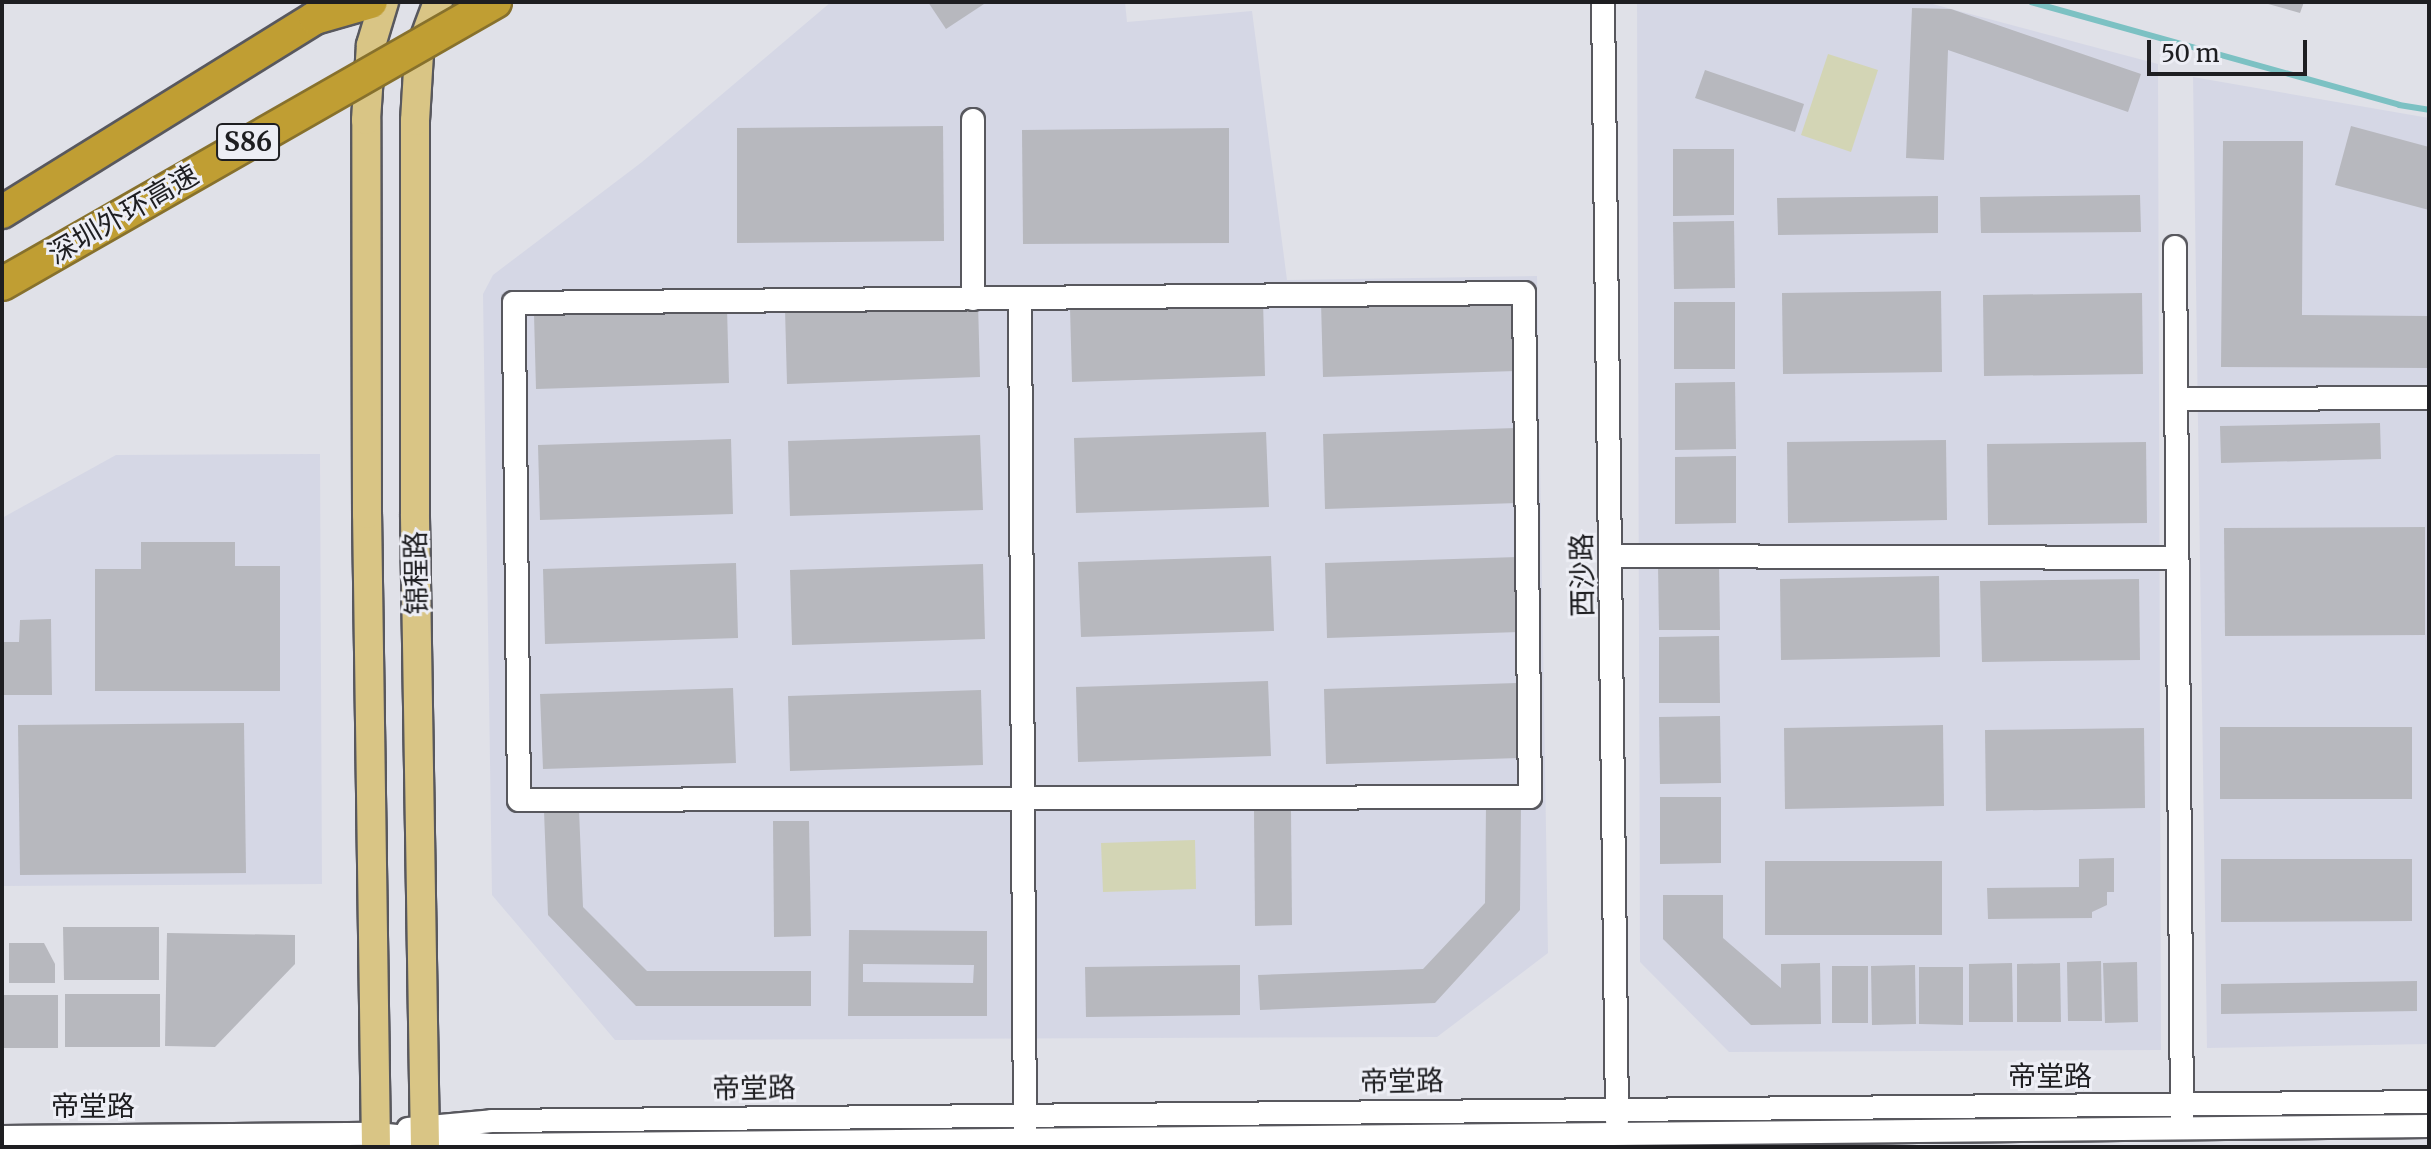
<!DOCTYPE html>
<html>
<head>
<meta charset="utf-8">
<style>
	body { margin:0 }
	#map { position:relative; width:2431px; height:1149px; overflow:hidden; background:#e0e1e8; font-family:Merriweather,"Noto Sans SC",serif }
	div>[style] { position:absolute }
	.built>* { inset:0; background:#d5d7e5 }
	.green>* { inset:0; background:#d3d5b5 }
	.stream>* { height:6px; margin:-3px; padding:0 3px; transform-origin:3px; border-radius:3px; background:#7cc1c3 }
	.building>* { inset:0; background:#b7b8be }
	.roads { filter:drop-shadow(2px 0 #58585e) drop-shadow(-2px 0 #58585e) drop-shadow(0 2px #58585e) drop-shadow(0 -2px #58585e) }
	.minor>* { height:22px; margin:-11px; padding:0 11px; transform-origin:11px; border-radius:11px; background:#fff }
	.major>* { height:28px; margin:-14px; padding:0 14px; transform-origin:14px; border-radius:14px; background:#d9c585 }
	.highway>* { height:32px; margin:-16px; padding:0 16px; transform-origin:16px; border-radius:16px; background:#c09e33 }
	.bridges { filter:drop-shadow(2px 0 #87712d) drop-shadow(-2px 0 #87712d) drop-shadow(0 2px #87712d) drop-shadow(0 -2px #87712d) }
	.highway-bridge>* { height:32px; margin:-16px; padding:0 16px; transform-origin:16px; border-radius:16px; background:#c09e33 }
	span { translate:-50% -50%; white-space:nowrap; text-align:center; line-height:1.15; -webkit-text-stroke:6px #edeef5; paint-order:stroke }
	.shield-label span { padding:2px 6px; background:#edeef5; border:2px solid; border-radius:6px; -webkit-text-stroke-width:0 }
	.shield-label { font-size:26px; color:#1e1e21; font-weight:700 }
	.street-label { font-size:28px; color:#1e1e21 }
	.frame { position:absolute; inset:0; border:4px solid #1e1e21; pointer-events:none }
	.scale { position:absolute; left:2147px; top:40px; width:160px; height:36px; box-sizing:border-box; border:4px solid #1e1e21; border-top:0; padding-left:10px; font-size:24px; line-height:28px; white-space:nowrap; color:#1e1e21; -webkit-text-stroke:6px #edeef5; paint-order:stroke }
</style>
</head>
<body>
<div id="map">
	<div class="built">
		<div style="clip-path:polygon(831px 2px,1125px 2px,1127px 22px,1252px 11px,1287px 280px,1537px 276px,1548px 953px,1437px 1037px,615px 1040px,492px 895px,483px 294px,493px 275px,642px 162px)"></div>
		<div style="clip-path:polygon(1637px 2px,1925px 2px,2158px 64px,2161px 1050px,1729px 1052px,1640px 962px)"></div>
		<div style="clip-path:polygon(2193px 77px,2429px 118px,2429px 1044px,2207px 1048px)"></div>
		<div style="clip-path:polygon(320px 454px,322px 884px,2px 886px,2px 518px,116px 455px)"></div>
	</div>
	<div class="green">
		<div style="clip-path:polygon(1828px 54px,1878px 70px,1851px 152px,1801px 135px)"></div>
		<div style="clip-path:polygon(1195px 840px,1196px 889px,1103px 892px,1101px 843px)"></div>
	</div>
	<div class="stream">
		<div style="left:2031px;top:2px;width:382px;rotate:15.6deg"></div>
		<div style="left:2399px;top:105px;width:30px;rotate:9deg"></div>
	</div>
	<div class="building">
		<div style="clip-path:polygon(928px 2px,987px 2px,946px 29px)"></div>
		<div style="clip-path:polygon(2261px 2px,2304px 2px,2300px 13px)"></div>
		<div style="clip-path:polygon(1912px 8px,1951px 9px,2141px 74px,2128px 112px,1948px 50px,1944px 160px,1906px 158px)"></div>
		<div style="clip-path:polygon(1705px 70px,1804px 104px,1795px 132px,1695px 98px)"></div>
		<div style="clip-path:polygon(943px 126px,944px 241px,737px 243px,737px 128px)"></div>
		<div style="clip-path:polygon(2351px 126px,2429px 147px,2429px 210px,2335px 185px)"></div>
		<div style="clip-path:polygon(1229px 128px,1229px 243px,1023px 244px,1022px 130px)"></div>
		<div style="clip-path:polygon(2223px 141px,2303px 141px,2302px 315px,2429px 316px,2429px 368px,2221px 367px)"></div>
		<div style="clip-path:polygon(1673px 149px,1734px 149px,1734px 215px,1673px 216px)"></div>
		<div style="clip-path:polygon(2140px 195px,2141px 232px,1981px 233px,1980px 197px)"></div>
		<div style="clip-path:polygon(1938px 196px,1938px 233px,1778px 235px,1777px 198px)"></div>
		<div style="clip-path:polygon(1734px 221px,1735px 288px,1674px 289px,1673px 222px)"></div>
		<div style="clip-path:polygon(1941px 291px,1942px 372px,1783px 374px,1782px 293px)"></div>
		<div style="clip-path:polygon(2142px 293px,2143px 374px,1984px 376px,1983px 295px)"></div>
		<div style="clip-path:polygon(1514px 296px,1516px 371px,1323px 377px,1321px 302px)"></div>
		<div style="clip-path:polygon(1263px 301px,1265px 376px,1072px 382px,1070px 307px)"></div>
		<div style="clip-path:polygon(1674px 302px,1735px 302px,1735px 369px,1674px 369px)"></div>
		<div style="clip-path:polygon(978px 303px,980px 377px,787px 384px,785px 309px)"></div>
		<div style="clip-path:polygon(727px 308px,729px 383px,536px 389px,534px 314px)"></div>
		<div style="clip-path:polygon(1735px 382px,1736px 449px,1675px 450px,1675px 383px)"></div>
		<div style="clip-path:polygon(2380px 423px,2381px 459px,2221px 463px,2220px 426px)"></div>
		<div style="clip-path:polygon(1516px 428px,1518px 503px,1325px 509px,1323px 434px)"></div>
		<div style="clip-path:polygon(1266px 432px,1269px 507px,1076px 513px,1074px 438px)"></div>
		<div style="clip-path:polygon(980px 435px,983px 510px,790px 516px,788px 441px)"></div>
		<div style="clip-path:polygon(731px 439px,733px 514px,540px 520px,538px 445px)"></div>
		<div style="clip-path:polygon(1946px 440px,1947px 520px,1788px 523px,1787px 442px)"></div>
		<div style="clip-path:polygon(2146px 442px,2147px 523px,1988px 525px,1987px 444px)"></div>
		<div style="clip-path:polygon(1736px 456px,1736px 523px,1675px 524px,1675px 457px)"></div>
		<div style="clip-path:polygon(2425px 527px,2425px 635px,2225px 636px,2224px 528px)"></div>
		<div style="clip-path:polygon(141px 542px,235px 542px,235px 566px,280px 566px,280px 691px,95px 691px,95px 569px,141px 569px)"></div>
		<div style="clip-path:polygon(1271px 556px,1274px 631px,1081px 637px,1078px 562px)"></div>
		<div style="clip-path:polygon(1518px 557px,1520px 632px,1327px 638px,1325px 563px)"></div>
		<div style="clip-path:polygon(736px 563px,738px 638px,545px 644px,543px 569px)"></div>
		<div style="clip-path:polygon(1719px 563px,1720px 630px,1659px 630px,1658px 564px)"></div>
		<div style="clip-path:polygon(983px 564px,985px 639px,792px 645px,790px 570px)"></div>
		<div style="clip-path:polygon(1939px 576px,1940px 657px,1781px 660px,1780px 579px)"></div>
		<div style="clip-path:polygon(2139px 579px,2140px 660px,1982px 662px,1980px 581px)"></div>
		<div style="clip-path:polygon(51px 619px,52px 695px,2px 695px,2px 642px,19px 642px,20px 620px)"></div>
		<div style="clip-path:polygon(1719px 636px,1720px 703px,1659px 703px,1659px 637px)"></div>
		<div style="clip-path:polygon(1268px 681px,1271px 756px,1078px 762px,1076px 687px)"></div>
		<div style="clip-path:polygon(1517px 683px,1519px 758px,1326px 764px,1324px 689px)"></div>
		<div style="clip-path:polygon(733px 688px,736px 763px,543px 769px,540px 694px)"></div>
		<div style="clip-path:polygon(981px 690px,983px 765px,790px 771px,788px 696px)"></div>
		<div style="clip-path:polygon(1720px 716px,1721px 783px,1660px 784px,1659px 717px)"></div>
		<div style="clip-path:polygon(244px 723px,246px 873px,20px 875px,18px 725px)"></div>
		<div style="clip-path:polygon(1943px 725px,1944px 806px,1785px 809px,1784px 728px)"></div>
		<div style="clip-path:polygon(2220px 727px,2412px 727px,2412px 799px,2220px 799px)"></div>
		<div style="clip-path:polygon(2144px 728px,2145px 808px,1986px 811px,1985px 730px)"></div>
		<div style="clip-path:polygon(1660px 797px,1721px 797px,1721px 863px,1660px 864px)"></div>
		<div style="clip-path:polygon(1486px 805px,1521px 806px,1520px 910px,1435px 1003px,1260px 1010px,1258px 975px,1423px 969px,1485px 903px)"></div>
		<div style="clip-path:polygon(579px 810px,583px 907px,647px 971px,811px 971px,811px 1006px,636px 1006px,548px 915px,544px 811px)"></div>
		<div style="clip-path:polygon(1254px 810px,1291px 810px,1292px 925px,1255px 926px)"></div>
		<div style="clip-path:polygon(773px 821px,809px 821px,811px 936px,774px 937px)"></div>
		<div style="clip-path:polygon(2114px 858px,2114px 892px,2107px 892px,2107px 905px,2092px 912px,2092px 918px,1988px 919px,1987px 888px,2079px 887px,2079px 859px)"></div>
		<div style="clip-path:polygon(2221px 859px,2412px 859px,2412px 921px,2221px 922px)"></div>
		<div style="clip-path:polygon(1765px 861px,1942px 861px,1942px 935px,1765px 935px)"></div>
		<div style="clip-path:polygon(1663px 895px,1723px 895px,1723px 938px,1781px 988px,1781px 964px,1820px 963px,1821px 1024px,1751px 1025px,1663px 939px)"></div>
		<div style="clip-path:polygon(63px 927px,159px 927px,159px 980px,64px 980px)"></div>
		<div style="clip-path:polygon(evenodd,849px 930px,987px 931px,987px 1016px,848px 1016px,849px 930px,863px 964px,974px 965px,973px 983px,863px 982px,863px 964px)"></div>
		<div style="clip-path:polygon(167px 933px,295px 935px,295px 964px,215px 1047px,165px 1046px)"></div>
		<div style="clip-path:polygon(9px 943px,44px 943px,55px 964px,55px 983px,9px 983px)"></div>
		<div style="clip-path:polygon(2101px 961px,2102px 1021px,2068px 1021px,2067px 962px)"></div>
		<div style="clip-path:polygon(2137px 962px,2138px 1022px,2105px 1023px,2103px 963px)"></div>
		<div style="clip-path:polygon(2012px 963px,2013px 1022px,1969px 1022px,1969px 964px)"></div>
		<div style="clip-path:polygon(2060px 963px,2061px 1022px,2017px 1022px,2017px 964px)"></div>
		<div style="clip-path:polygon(1240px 965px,1240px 1015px,1086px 1017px,1085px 967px)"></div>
		<div style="clip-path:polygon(1915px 965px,1916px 1024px,1872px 1025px,1871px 966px)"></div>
		<div style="clip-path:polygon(1832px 966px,1868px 966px,1868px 1023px,1832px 1023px)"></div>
		<div style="clip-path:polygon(1919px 967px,1963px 967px,1963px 1025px,1919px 1024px)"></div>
		<div style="clip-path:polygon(2417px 981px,2417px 1011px,2221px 1014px,2221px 984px)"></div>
		<div style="clip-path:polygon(65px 994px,160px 994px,160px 1047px,65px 1047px)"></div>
		<div style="clip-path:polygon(2px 995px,58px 995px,58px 1048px,2px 1048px)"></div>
	</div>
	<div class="roads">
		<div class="minor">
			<div style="left:1603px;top:2px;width:1119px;rotate:89.28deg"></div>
			<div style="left:973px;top:120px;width:179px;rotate:90deg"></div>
			<div style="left:2175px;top:247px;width:873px;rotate:89.54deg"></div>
			<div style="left:1524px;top:293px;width:504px;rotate:89.32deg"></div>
			<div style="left:1530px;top:797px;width:1011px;rotate:179.83deg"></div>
			<div style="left:519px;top:800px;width:497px;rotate:-90.6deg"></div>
			<div style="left:514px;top:303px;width:1010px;rotate:-0.57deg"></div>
			<div style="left:1020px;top:299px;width:831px;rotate:89.66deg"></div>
			<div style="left:2176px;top:399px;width:253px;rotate:-0.2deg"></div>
			<div style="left:1612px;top:556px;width:565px;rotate:0.2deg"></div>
			<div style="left:408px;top:1129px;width:84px;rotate:-5.4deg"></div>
			<div style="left:492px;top:1121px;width:1937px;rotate:-0.56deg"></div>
			<div style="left:2px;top:1137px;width:374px;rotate:-0.5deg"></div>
			<div style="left:376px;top:1134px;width:116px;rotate:5.5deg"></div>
			<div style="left:491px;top:1145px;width:1938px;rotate:-0.56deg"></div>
		</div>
		<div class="major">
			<div style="left:376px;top:1147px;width:633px;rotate:-90.81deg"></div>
			<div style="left:367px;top:514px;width:394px;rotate:-90.1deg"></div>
			<div style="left:366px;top:120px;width:75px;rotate:-86.2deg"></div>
			<div style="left:371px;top:45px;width:45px;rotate:-73.2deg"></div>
			<div style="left:425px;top:1147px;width:633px;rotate:-90.91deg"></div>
			<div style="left:415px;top:514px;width:393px;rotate:-90deg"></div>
			<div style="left:415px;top:121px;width:68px;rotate:-86.6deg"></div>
			<div style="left:419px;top:53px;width:54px;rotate:-69.6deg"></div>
		</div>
		<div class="highway">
			<div style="left:2px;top:212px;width:368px;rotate:-31.8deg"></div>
			<div style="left:315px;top:18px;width:58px;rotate:-15.9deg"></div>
		</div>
	</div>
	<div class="bridges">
		<div class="highway-bridge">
			<div style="left:2px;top:284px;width:568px;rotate:-29.77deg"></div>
		</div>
	</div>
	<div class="shield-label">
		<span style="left:248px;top:142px">S86</span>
	</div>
	<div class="street-label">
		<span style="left:123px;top:214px;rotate:-30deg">深圳外环高速</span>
		<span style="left:416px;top:573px;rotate:-91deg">锦程路</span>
		<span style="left:1582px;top:575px;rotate:-91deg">西沙路</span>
		<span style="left:2050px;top:1076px">帝堂路</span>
		<span style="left:1402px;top:1081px;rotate:-1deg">帝堂路</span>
		<span style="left:754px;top:1088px;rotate:-1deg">帝堂路</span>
		<span style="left:93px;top:1106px">帝堂路</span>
	</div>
	<div class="frame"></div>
	<div class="scale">50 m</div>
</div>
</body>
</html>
